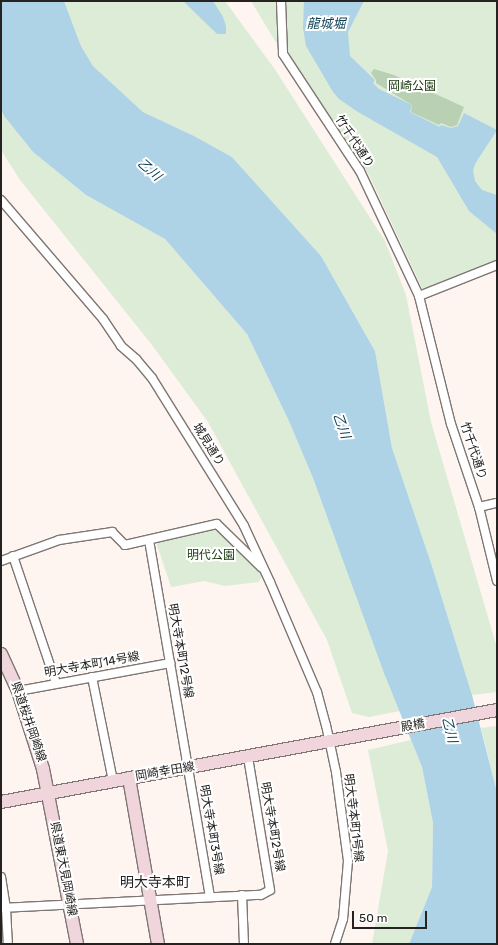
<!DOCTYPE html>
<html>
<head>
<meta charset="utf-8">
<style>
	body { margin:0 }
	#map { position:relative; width:498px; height:945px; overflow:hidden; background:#fef5f1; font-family:Rubik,"Noto Sans JP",sans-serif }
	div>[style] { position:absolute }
	.green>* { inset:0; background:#dcecd7 }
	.forest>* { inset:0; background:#b9d0b3 }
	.water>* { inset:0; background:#aed3e6 }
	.roads { filter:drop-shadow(1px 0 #7e7673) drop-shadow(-1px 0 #7e7673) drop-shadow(0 1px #7e7673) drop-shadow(0 -1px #7e7673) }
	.street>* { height:8px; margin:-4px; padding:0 4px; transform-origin:4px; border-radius:4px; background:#fff }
	.secondary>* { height:12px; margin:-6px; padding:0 6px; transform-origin:6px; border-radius:6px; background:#f0d6dc }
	span { translate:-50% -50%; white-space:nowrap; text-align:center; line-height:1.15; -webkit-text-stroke:4px #fff; paint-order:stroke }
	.park-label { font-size:12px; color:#17360c }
	.street-label { font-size:12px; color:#252221 }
	.water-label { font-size:13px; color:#0a3d52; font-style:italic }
	.quarter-label { font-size:14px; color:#252221 }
	.frame { position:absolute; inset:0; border:2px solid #252221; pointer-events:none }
	.scale { position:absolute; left:352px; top:911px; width:75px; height:18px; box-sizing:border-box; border:2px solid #252221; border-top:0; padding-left:5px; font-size:12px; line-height:14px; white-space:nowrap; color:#252221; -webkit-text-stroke:3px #fff; paint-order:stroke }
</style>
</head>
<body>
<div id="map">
	<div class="green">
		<div style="clip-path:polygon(64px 1px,225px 1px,274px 68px,385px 241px,406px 295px,431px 422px,497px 648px,497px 692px,472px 695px,432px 566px,392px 448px,375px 351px,321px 256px,232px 157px,194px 136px,143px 112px,93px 66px,81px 46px)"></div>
		<div style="clip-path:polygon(251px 1px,497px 1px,497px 261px,439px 286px,422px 288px,370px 177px,356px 154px,330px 122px,287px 54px,275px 41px)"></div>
		<div style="clip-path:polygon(1px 109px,4px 116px,33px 152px,86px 195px,165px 239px,247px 334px,288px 419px,313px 478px,400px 711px,369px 717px,352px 713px,327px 640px,208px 422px,152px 345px,20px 180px,1px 150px)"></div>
		<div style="clip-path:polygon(220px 528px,262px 576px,259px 582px,225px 586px,204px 581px,171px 587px,156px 542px)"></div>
		<div style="clip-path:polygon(497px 726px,497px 792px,481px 728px)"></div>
		<div style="clip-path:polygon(411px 740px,422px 767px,433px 823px,432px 887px,409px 944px,372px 944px,388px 851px,368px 750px)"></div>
	</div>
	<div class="forest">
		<div style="clip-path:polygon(374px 69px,394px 75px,464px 107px,457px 125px,451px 127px,441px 123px,439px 125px,411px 112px,412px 105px,376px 83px,376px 80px,371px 73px)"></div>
	</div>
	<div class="water">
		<div style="clip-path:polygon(1px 1px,64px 1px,81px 46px,93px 66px,143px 112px,194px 136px,232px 157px,321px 256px,375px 351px,392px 448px,432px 566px,472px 695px,497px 792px,497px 944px,409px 944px,432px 887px,433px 823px,422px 767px,384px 673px,313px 478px,288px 419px,247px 334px,165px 239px,86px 195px,33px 152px,4px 116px,1px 109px)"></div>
		<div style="clip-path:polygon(183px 1px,213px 1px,223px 17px,226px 26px,226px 34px,217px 34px)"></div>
		<div style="clip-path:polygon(304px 1px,364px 1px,348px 32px,350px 56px,375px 80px,373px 83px,379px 89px,412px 105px,410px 112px,440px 127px,441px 125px,451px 128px,458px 126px,464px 113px,497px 130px,475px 164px,473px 171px,475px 181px,482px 190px,497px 195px,497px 234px,469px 211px,437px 157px,358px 112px,339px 99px,333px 92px,306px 46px,303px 28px)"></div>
	</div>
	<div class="roads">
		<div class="street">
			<div style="left:281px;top:1px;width:53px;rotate:87.8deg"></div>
			<div style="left:283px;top:54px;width:140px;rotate:56.7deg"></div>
			<div style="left:360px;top:171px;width:138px;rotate:64.7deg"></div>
			<div style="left:419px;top:296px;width:132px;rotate:76deg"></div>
			<div style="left:451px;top:424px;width:88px;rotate:71.4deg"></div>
			<div style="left:479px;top:507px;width:76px;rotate:76.3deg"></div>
			<div style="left:1px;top:200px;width:157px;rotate:49.4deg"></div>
			<div style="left:103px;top:319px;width:32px;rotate:56deg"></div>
			<div style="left:121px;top:346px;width:20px;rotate:41deg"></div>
			<div style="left:136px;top:359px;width:25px;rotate:50deg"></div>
			<div style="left:152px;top:378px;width:174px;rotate:58.1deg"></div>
			<div style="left:244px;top:526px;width:62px;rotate:65.1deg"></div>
			<div style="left:270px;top:582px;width:120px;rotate:66.9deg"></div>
			<div style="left:317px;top:692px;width:34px;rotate:75deg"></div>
			<div style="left:326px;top:725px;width:48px;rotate:78deg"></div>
			<div style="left:336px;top:772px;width:90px;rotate:82.3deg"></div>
			<div style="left:348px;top:861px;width:58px;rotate:94.9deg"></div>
			<div style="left:343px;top:919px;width:26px;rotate:108deg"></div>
			<div style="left:419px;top:296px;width:84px;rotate:-21.7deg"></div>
			<div style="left:479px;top:507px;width:18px;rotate:-13deg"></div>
			<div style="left:149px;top:540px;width:362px;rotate:80.3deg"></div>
			<div style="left:13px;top:556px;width:134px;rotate:71.3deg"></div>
			<div style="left:1px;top:561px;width:62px;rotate:-19.9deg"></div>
			<div style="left:59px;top:540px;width:54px;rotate:-8.6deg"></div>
			<div style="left:112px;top:532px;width:18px;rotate:45deg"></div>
			<div style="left:125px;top:545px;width:94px;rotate:-12.9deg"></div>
			<div style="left:217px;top:524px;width:62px;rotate:44.3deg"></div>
			<div style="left:92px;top:677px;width:106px;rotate:78.6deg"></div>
			<div style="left:18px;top:691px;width:155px;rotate:-10.4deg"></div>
			<div style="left:1px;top:877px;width:31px;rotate:81deg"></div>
			<div style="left:6px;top:908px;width:36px;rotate:87deg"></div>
			<div style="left:242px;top:895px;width:49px;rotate:87.7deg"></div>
			<div style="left:1px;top:908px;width:260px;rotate:-2.9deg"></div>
			<div style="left:261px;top:895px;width:10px;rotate:-29deg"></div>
			<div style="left:270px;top:890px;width:135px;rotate:-99.4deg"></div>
		</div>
		<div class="secondary">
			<div style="left:1px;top:654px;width:41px;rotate:65.3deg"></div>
			<div style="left:18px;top:691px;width:82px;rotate:72.2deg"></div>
			<div style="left:43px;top:769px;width:178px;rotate:79deg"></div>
			<div style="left:129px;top:778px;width:169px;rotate:80.1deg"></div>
			<div style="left:1px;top:802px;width:504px;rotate:-10.51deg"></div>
		</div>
	</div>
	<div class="park-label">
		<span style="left:412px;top:87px">岡崎公園</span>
		<span style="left:211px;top:556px">明代公園</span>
	</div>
	<div class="street-label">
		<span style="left:354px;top:142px;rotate:57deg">竹千代通り</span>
		<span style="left:208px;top:445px;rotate:58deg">城見通り</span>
		<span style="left:473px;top:451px;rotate:72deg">竹千代通り</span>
		<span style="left:180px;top:651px;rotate:80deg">明大寺本町12号線</span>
		<span style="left:92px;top:665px;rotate:-10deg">明大寺本町14号線</span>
		<span style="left:28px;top:722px;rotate:71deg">県道桜井岡崎線</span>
		<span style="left:413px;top:726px;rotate:-10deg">殿橋</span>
		<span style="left:165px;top:772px;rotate:-10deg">岡崎幸田線</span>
		<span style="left:353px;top:818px;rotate:83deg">明大寺本町1号線</span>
		<span style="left:272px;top:827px;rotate:80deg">明大寺本町2号線</span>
		<span style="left:211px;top:830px;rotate:80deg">明大寺本町3号線</span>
		<span style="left:63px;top:869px;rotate:79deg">県道東大見岡崎線</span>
	</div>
	<div class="water-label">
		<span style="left:326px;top:24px">龍城堀</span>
		<span style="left:149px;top:170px;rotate:41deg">乙川</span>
		<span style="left:341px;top:426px;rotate:70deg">乙川</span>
		<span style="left:449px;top:730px;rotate:75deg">乙川</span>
	</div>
	<div class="quarter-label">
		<span style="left:155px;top:883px">明大寺本町</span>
	</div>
	<div class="frame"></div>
	<div class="scale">50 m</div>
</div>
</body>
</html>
